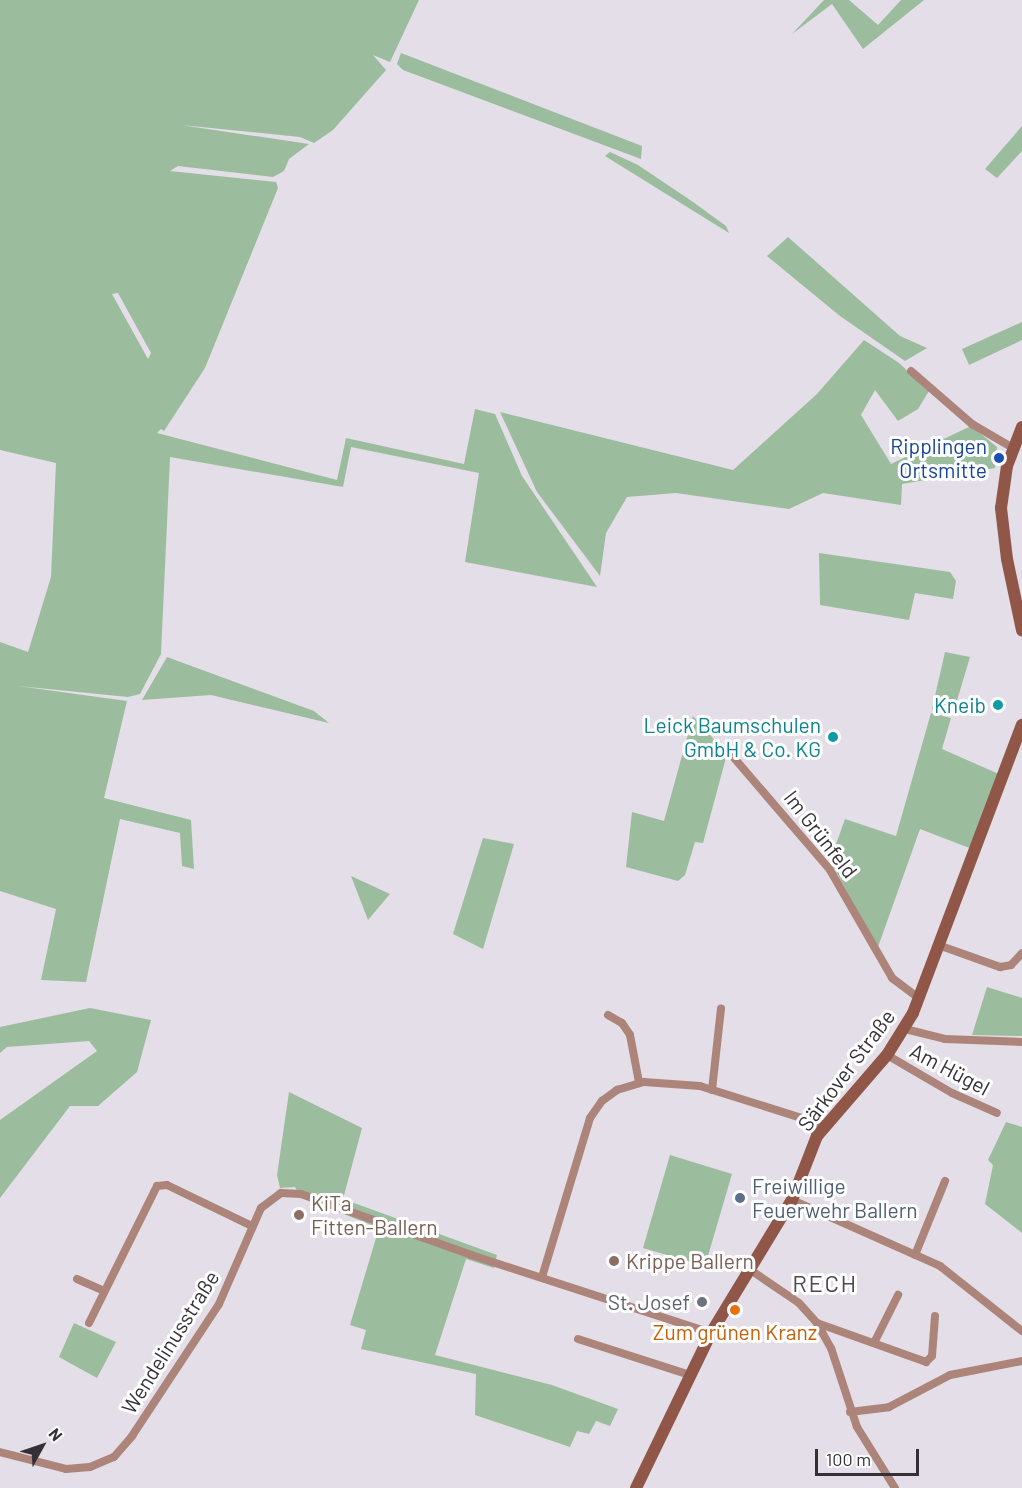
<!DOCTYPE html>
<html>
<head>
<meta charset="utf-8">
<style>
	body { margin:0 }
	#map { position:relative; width:1022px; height:1488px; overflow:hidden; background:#e3dee7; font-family:Barlow,sans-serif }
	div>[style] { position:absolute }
	.green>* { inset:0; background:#9cbc9e }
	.street>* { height:8px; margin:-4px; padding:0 4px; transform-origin:4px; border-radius:4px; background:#ad847a }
	.secondary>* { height:12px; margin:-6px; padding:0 6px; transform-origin:6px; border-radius:6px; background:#905749 }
	.dots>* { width:16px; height:16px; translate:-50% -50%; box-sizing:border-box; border:3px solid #fff; border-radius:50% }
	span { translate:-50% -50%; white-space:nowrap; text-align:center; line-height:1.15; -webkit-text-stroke:6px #fff; paint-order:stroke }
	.transit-label { font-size:21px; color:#164399 }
	.right { translate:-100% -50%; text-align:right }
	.culture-label { font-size:21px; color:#0d838f }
	.street-label { font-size:21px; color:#333135 }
	.service-label { font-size:21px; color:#4e5e75 }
	.left { translate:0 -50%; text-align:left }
	.education-label { font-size:21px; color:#785e54 }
	.worship-label { font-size:21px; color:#5b616d }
	.food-label { font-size:21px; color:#c56008 }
	.quarter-label { font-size:24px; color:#4d4950; letter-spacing:1.5px }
	.north { position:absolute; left:12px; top:1416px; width:60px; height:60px; -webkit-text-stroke:4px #fff; paint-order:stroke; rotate:50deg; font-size:16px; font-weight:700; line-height:24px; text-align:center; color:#333135 }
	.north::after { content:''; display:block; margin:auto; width:21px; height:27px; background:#333135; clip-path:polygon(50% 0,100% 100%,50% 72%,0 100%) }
	.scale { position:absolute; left:815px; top:1449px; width:104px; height:27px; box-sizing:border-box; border:3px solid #333135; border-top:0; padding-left:8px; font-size:18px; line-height:21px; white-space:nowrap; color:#333135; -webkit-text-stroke:4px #fff; paint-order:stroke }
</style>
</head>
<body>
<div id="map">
	<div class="green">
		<div style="clip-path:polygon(evenodd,0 0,419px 0,390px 62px,373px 55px,386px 70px,333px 130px,314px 143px,300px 137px,181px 125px,309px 144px,289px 159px,284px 171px,273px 177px,178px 166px,170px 171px,276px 182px,278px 188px,205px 368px,164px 431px,161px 429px,157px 433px,337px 480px,346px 438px,464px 464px,475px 409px,495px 414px,522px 476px,597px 587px,465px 562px,479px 473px,351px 447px,343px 487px,170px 457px,161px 654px,140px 694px,128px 697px,18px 686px,127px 701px,104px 798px,191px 820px,194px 869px,182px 866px,180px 833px,120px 819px,86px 982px,41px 980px,56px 909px,0 891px,0 642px,28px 652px,51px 577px,56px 463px,0 450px,0 0,118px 293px,151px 353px,148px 359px,112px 294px,118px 293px)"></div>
		<div style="clip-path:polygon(824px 0,849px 0,878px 25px,901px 0,924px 0,863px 49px,832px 4px,792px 34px)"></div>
		<div style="clip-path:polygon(401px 53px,642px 146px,641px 159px,403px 70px,397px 64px)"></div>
		<div style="clip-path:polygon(1022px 126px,1022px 151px,997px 178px,985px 169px)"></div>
		<div style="clip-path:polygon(610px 152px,638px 165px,693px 202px,726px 226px,729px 233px,605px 156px)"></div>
		<div style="clip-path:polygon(788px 237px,900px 336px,927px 348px,905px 361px,840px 316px,767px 256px)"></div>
		<div style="clip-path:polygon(1022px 322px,1022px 340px,969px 365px,962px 349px)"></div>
		<div style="clip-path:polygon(864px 340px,899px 363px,929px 391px,918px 409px,898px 421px,875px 390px,861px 415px,891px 464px,971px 426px,997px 447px,995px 468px,902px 484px,901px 505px,823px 493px,789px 509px,676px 493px,627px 497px,606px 533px,600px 576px,537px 492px,500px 412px,733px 470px,817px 394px)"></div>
		<div style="clip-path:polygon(819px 553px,950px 572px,956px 581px,953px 599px,915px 593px,909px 620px,820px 605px)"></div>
		<div style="clip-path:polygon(945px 652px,970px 657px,953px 714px,932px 709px)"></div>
		<div style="clip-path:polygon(167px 657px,314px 711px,329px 723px,211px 695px,142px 700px)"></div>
		<div style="clip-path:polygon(931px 713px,951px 718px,942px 749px,1001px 775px,972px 849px,920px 829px,878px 947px,830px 861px,845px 819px,896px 836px)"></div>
		<div style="clip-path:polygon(693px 716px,727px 754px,703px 843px,695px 842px,685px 875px,678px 881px,626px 867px,632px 812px,664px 821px)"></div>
		<div style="clip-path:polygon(483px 838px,514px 844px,483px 949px,453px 934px)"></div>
		<div style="clip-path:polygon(351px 876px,390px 894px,368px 920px)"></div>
		<div style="clip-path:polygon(987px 987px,1022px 998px,1022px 1036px,972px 1035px)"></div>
		<div style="clip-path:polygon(90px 1008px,151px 1020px,137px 1072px,98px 1106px,70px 1106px,0 1198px,0 1120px,97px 1051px,89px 1041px,7px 1047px,0 1053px,0 1027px)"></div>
		<div style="clip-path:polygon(289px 1092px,362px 1128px,343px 1199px,497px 1255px,494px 1268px,466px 1259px,435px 1355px,552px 1385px,618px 1409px,610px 1426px,596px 1421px,589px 1434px,577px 1431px,570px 1447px,475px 1415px,476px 1374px,361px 1349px,366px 1330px,350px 1325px,379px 1228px,301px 1197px,295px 1187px,280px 1188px,277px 1175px)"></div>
		<div style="clip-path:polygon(1006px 1122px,1022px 1127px,1022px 1233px,985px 1204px,993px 1165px,988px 1160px)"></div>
		<div style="clip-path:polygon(670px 1155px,732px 1174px,705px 1266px,643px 1248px)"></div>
		<div style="clip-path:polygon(74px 1323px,116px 1342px,97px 1378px,59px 1357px)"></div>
	</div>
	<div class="street">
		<div style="left:911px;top:371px;width:81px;rotate:41deg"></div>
		<div style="left:972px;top:424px;width:48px;rotate:30.3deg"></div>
		<div style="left:729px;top:752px;width:155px;rotate:49.4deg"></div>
		<div style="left:830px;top:870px;width:125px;rotate:60.1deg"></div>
		<div style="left:892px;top:978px;width:35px;rotate:37deg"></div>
		<div style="left:941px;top:946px;width:63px;rotate:19.6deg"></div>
		<div style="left:1000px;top:967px;width:11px;rotate:-10deg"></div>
		<div style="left:1011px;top:965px;width:16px;rotate:-47deg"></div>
		<div style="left:608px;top:1015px;width:16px;rotate:30deg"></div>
		<div style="left:622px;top:1023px;width:14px;rotate:56deg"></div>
		<div style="left:630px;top:1035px;width:48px;rotate:79.2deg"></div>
		<div style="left:905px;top:1029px;width:41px;rotate:14deg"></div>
		<div style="left:945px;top:1039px;width:77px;rotate:2.2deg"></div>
		<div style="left:887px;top:1055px;width:75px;rotate:30.3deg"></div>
		<div style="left:952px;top:1093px;width:49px;rotate:24deg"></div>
		<div style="left:712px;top:1090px;width:82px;rotate:-83.7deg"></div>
		<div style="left:792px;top:1200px;width:162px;rotate:24deg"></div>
		<div style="left:940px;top:1266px;width:105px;rotate:38.4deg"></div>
		<div style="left:915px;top:1255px;width:80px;rotate:-67.9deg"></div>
		<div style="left:749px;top:1269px;width:60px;rotate:34.2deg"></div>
		<div style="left:799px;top:1303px;width:27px;rotate:48deg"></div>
		<div style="left:817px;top:1323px;width:29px;rotate:61deg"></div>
		<div style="left:831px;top:1348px;width:83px;rotate:71.8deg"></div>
		<div style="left:857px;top:1427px;width:72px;rotate:58.1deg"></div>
		<div style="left:542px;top:1277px;width:166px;rotate:-73.2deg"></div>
		<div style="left:590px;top:1118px;width:21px;rotate:-55deg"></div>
		<div style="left:602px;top:1101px;width:19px;rotate:-36deg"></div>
		<div style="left:617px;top:1090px;width:28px;rotate:-17deg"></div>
		<div style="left:644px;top:1082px;width:56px;rotate:4.1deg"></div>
		<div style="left:700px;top:1086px;width:130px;rotate:17.5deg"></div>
		<div style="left:77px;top:1279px;width:30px;rotate:24deg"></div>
		<div style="left:89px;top:1323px;width:153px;rotate:-63.6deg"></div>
		<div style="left:157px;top:1186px;width:10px;rotate:-6deg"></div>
		<div style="left:167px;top:1185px;width:94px;rotate:25.8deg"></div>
		<div style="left:817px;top:1323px;width:116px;rotate:19.7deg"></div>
		<div style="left:926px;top:1362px;width:8px;rotate:-45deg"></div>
		<div style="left:932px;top:1356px;width:40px;rotate:-85.7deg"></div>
		<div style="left:578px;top:1339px;width:118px;rotate:17.8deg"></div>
		<div style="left:874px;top:1343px;width:54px;rotate:-63.4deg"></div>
		<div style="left:850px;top:1412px;width:39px;rotate:-7deg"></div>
		<div style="left:889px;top:1407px;width:69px;rotate:-27.7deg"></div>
		<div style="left:950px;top:1375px;width:73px;rotate:-11deg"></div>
		<div style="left:0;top:1452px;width:68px;rotate:14.4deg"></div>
		<div style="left:66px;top:1469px;width:24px;rotate:-5deg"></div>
		<div style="left:90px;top:1467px;width:26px;rotate:-23deg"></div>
		<div style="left:114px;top:1457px;width:28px;rotate:-49deg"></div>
		<div style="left:132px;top:1436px;width:158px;rotate:-56.6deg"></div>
		<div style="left:219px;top:1304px;width:105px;rotate:-66.4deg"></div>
		<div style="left:261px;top:1208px;width:25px;rotate:-37deg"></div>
		<div style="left:281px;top:1193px;width:20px;rotate:3deg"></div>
		<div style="left:301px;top:1194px;width:181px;rotate:19.7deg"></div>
		<div style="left:471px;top:1255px;width:252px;rotate:18deg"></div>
	</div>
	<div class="secondary">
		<div style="left:1022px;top:427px;width:42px;rotate:111deg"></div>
		<div style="left:1007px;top:466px;width:42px;rotate:98.1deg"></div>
		<div style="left:1001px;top:508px;width:51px;rotate:83.3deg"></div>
		<div style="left:1007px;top:559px;width:73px;rotate:78.1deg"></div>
		<div style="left:636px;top:1488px;width:172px;rotate:-64.2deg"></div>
		<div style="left:711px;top:1333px;width:156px;rotate:-58.7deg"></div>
		<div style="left:792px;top:1200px;width:69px;rotate:-68.7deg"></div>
		<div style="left:817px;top:1136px;width:107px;rotate:-49.2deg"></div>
		<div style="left:887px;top:1055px;width:49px;rotate:-58.2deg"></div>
		<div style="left:913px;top:1013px;width:308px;rotate:-69.3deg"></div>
	</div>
	<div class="dots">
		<div style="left:999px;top:458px;background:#1a4fb4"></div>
		<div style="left:998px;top:705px;background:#0f9aa8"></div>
		<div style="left:833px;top:737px;background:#0f9aa8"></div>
		<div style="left:740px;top:1198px;background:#5c6f8a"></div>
		<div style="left:299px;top:1215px;background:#8d6e63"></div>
		<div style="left:614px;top:1261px;background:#8d6e63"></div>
		<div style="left:702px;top:1302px;background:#6b7280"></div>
		<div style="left:735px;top:1310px;background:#e8710a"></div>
	</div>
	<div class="transit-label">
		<span class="right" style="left:987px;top:458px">Ripplingen<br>Ortsmitte</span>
	</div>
	<div class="culture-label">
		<span class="right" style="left:986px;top:705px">Kneib</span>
		<span class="right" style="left:821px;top:737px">Leick Baumschulen<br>GmbH &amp; Co. KG</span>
	</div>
	<div class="street-label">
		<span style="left:821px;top:834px;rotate:52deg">Im Grünfeld</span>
		<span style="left:950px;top:1069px;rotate:28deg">Am Hügel</span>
		<span style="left:846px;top:1070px;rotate:-53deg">Särkover Straße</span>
		<span style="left:170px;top:1342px;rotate:-58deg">Wendelinusstraße</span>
	</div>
	<div class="service-label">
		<span class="left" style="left:752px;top:1198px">Freiwillige<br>Feuerwehr Ballern</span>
	</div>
	<div class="education-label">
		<span class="left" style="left:311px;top:1215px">KiTa<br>Fitten-Ballern</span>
		<span class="left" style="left:626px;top:1261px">Krippe Ballern</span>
	</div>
	<div class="worship-label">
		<span class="right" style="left:690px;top:1302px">St. Josef</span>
	</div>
	<div class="food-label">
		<span style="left:735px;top:1332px">Zum grünen Kranz</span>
	</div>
	<div class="quarter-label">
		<span style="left:825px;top:1283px">RECH</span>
	</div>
	<div class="north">N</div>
	<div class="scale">100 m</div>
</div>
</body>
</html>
